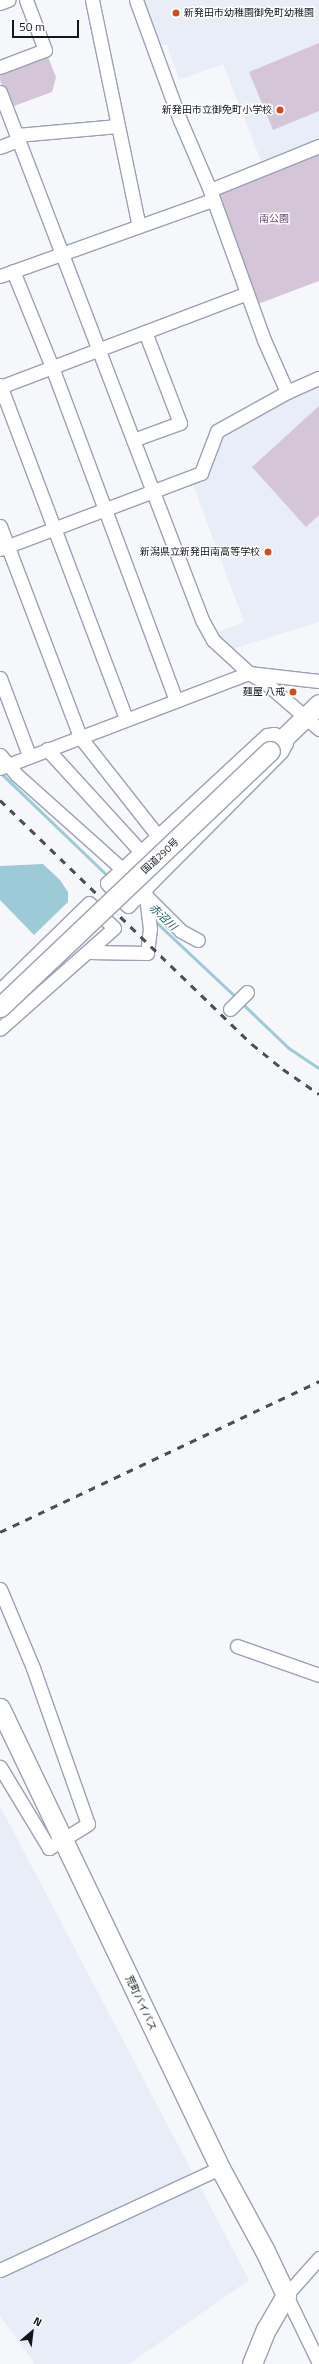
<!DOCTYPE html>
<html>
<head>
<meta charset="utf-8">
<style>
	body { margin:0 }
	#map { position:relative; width:319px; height:2364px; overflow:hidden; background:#f6f7fb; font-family:"Titillium Web","Noto Sans JP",sans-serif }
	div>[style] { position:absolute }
	.built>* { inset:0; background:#e8edf8 }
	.green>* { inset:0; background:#d5c5d9 }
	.water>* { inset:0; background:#9ccbd7 }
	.stream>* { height:2.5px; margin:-1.25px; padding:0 1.25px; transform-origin:1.25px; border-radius:1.25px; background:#9ccbd7 }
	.roads { filter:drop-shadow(1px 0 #99a1b3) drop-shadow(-1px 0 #99a1b3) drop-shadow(0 1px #99a1b3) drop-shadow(0 -1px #99a1b3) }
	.minor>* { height:13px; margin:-6.5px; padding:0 6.5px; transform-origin:6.5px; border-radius:6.5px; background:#fff }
	.highway>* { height:19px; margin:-9.5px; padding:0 9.5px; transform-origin:9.5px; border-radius:9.5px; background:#fff }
	.rail>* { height:2.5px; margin-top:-1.25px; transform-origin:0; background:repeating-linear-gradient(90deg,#4b4e54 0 7px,transparent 0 14px) }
	.bridges { filter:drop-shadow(1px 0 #99a1b3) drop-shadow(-1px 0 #99a1b3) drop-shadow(0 1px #99a1b3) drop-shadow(0 -1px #99a1b3) }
	.highway-bridge>* { height:19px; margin:-9.5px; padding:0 9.5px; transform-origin:9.5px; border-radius:9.5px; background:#fff }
	.dots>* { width:11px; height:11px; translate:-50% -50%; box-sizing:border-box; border:2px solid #fff; border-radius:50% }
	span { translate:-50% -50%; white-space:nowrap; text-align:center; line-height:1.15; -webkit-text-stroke:3px #fff; paint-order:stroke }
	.poi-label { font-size:10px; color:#13161d }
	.left { translate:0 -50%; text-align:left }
	.right { translate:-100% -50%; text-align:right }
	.park-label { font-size:10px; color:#674470 }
	.street-label { font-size:10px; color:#13161d }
	.water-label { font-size:11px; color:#115360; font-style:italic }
	.north { position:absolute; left:12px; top:2312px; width:40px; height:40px; -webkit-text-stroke:3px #fff; paint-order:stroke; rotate:28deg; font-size:11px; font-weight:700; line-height:16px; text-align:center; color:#13161d }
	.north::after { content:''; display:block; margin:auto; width:14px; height:18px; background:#13161d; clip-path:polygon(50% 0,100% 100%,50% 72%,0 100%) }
	.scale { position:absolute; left:12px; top:20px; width:67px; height:18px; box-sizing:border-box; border:2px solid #13161d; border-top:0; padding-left:5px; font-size:12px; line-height:14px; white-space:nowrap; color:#13161d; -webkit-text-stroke:3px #fff; paint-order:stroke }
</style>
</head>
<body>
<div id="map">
	<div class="built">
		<div style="clip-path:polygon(141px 0,319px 0,319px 140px,261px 161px,223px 64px,179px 80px,167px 45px,159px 45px)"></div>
		<div style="clip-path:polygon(319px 385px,319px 622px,229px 650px,215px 633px,244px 622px,192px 482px,206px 477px,221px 435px)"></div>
		<div style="clip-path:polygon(0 1806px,249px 2280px,129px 2364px,35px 2364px,0 2316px)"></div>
	</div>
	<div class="green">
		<div style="clip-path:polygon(319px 43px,319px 111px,273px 130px,249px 72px)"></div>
		<div style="clip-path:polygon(46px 52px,56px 77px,52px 92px,11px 107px,0 80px,0 70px)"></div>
		<div style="clip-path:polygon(319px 153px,319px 281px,258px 304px,215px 192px)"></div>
		<div style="clip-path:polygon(319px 406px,319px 515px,306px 527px,252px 467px)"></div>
	</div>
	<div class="water">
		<div style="clip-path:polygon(43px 864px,60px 880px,68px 892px,68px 902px,34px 935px,0 900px,0 866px)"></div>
	</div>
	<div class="stream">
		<div style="left:0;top:772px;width:151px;rotate:43.9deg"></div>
		<div style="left:153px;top:919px;width:115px;rotate:43.2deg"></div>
		<div style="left:242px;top:1003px;width:65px;rotate:43.8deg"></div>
		<div style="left:289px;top:1048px;width:36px;rotate:34deg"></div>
	</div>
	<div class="roads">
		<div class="minor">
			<div style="left:92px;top:0;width:231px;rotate:78.3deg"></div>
			<div style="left:136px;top:0;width:128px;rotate:69.9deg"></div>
			<div style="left:180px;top:120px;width:76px;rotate:66.8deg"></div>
			<div style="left:210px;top:190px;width:159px;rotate:70.2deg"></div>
			<div style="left:264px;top:340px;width:57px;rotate:66.1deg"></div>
			<div style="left:0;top:3px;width:9px;rotate:-21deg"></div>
			<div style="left:0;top:67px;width:48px;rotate:-20.7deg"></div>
			<div style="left:45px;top:50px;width:53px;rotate:-110.8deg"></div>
			<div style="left:0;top:92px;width:565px;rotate:69.06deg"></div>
			<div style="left:202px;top:620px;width:23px;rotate:61deg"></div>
			<div style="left:213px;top:640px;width:49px;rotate:42.5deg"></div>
			<div style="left:249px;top:673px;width:21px;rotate:31deg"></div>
			<div style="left:267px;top:684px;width:69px;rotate:40.9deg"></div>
			<div style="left:17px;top:135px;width:101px;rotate:-5.1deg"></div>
			<div style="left:0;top:147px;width:19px;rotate:-21deg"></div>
			<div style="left:210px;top:190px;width:118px;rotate:-22deg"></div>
			<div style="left:13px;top:271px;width:104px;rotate:67.9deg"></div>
			<div style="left:52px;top:367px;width:356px;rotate:69.6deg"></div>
			<div style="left:0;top:276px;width:225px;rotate:-19.7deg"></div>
			<div style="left:0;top:385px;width:357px;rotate:69.3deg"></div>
			<div style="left:0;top:387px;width:264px;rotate:-20.8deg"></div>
			<div style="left:133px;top:440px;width:50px;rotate:-19.9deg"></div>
			<div style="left:180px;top:423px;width:97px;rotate:-111deg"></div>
			<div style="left:0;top:526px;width:226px;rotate:69.2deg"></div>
			<div style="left:80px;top:737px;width:126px;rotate:51.8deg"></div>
			<div style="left:0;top:549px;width:215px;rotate:-20.7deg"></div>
			<div style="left:201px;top:473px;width:45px;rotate:-69.1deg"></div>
			<div style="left:217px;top:431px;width:80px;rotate:-29.1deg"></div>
			<div style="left:287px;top:392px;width:35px;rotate:-24deg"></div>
			<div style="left:0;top:678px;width:82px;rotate:69.4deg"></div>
			<div style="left:274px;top:734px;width:10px;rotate:24deg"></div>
			<div style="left:283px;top:738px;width:6px;rotate:59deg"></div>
			<div style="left:286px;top:743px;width:10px;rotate:119deg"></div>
			<div style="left:281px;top:752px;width:217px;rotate:134.8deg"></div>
			<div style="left:128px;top:906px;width:13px;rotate:-138deg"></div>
			<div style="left:118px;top:897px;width:18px;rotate:-128deg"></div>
			<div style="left:107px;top:883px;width:218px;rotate:-42.8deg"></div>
			<div style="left:267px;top:735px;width:7px;rotate:-8deg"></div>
			<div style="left:47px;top:749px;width:139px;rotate:47.6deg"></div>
			<div style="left:0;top:755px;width:26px;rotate:50deg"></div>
			<div style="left:17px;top:775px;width:141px;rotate:41.8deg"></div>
			<div style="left:0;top:768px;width:267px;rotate:-20.9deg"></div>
			<div style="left:249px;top:673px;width:70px;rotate:6.5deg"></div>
			<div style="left:146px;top:896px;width:49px;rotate:45deg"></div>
			<div style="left:181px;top:931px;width:19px;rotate:28deg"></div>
			<div style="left:89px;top:952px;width:58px;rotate:1deg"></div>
			<div style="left:147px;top:953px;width:24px;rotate:-83deg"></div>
			<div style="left:150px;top:929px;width:40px;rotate:-97.1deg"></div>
			<div style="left:0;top:990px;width:124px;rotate:-44.3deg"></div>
			<div style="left:89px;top:903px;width:35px;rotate:45deg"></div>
			<div style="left:114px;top:928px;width:152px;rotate:138.5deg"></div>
			<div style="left:230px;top:1009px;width:24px;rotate:-45deg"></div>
			<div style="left:0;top:1589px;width:86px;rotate:67.3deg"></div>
			<div style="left:33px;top:1668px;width:165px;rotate:70.6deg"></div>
			<div style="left:88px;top:1824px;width:46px;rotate:148.4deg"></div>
			<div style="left:49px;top:1848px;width:95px;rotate:-121.2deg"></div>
			<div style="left:237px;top:1646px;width:87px;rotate:19.5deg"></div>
			<div style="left:319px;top:2258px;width:50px;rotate:131.7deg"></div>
			<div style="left:286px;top:2295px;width:76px;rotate:64.1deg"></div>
			<div style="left:0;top:2270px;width:242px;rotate:-24.9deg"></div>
		</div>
		<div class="highway">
			<div style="left:270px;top:751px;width:68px;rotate:-43.8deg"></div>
			<div style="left:0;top:1708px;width:510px;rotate:64.44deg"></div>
			<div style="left:220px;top:2168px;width:94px;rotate:61.5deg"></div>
			<div style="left:265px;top:2251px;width:49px;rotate:64.5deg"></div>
			<div style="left:286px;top:2295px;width:39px;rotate:120deg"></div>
			<div style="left:266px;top:2329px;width:38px;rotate:112deg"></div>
		</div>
	</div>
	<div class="rail">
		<div style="left:0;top:800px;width:351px;rotate:44.1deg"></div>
		<div style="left:252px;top:1044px;width:40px;rotate:39deg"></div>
		<div style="left:283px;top:1069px;width:44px;rotate:34.8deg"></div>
		<div style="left:0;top:1532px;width:353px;rotate:-25.3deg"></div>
	</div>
	<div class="bridges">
		<div class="highway-bridge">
			<div style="left:0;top:1007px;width:372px;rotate:-43.5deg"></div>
		</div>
	</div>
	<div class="dots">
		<div style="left:176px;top:13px;background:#d24c16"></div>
		<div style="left:280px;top:110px;background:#d24c16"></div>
		<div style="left:268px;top:552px;background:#d24c16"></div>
		<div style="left:293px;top:692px;background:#d24c16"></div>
	</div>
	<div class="poi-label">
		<span class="left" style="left:184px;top:13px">新発田市幼稚園御免町幼稚園</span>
		<span class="right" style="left:272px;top:110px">新発田市立御免町小学校</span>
		<span class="right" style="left:260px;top:552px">新潟県立新発田南高等学校</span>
		<span class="right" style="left:285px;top:692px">麺屋 八戒</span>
	</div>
	<div class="park-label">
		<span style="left:274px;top:219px">南公園</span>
	</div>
	<div class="street-label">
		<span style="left:160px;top:856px;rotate:-43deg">国道290号</span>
		<span style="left:141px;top:2003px;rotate:65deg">荒町バイパス</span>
	</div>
	<div class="water-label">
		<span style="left:163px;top:917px;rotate:44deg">赤沼川</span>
	</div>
	<div class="north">N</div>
	<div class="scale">50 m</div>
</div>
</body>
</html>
